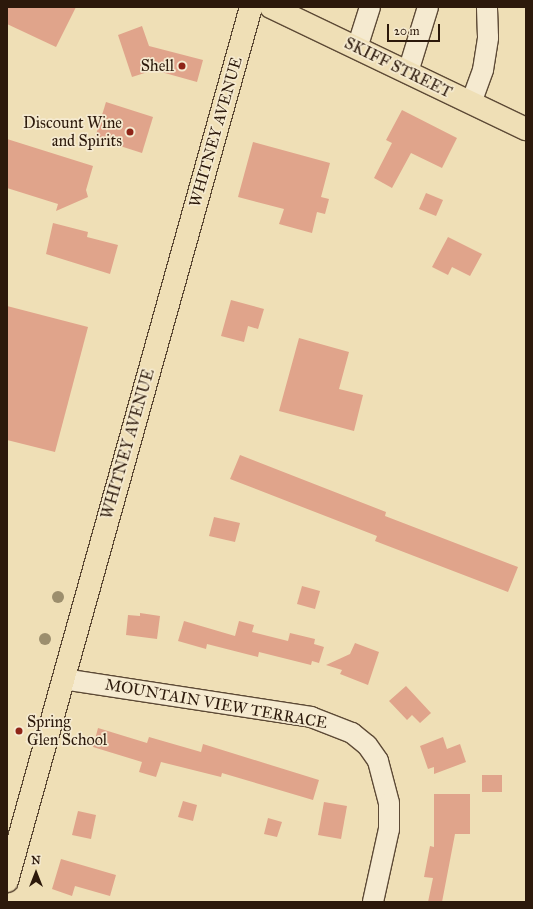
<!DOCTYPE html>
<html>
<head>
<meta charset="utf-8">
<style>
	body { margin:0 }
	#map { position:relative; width:533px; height:909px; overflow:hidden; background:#efdfb6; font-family:"IM FELL Great Primer",serif }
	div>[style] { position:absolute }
	.building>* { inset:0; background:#e0a48b }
	.roads { filter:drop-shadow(1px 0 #5d4a36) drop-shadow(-1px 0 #5d4a36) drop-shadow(0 1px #5d4a36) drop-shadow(0 -1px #5d4a36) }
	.minor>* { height:20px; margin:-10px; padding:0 10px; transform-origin:10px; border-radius:10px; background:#f5ead0 }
	.major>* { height:22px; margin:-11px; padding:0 11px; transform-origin:11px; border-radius:11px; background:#efdfb6 }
	.trees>* { width:12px; height:12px; margin:-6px; border-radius:50%; background:#9c8e6d }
	.dots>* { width:11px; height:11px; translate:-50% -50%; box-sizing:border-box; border:2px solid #f5ead0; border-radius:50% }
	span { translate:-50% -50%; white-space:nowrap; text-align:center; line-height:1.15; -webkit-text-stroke:3.5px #f5ead0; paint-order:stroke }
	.poi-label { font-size:16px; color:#2c190b }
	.right { translate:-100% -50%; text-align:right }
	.left { translate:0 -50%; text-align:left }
	.street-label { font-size:16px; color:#2c190b }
	.frame { position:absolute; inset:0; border:8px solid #2c190b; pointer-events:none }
	.north { position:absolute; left:16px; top:853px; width:40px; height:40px; -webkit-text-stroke:3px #f5ead0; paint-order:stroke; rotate:0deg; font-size:11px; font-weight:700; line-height:16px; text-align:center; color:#2c190b }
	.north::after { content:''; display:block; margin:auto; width:14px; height:18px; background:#2c190b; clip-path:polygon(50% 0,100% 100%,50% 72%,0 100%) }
	.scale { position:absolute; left:387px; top:24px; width:53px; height:18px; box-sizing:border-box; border:2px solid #2c190b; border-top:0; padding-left:5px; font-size:12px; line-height:14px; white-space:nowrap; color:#2c190b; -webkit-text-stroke:3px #f5ead0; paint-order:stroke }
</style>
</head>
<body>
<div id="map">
	<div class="building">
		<div style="clip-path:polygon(7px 7px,76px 7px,56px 47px,7px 24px)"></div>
		<div style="clip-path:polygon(142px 26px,149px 46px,203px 60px,197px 82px,154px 70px,132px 77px,118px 35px)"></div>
		<div style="clip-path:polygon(106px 102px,153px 117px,142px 153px,95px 138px)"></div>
		<div style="clip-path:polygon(402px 110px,457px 138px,442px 168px,411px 153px,392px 188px,374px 178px,392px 143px,386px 140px)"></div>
		<div style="clip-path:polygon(7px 139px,93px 166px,86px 190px,88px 197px,56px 211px,58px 204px,7px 188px)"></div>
		<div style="clip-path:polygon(253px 142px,330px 163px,321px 197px,329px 199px,325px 214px,317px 212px,312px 233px,279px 224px,284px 209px,238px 197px)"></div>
		<div style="clip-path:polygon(426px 193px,443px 200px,436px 216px,419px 209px)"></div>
		<div style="clip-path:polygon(53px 223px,88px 232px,87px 237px,118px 245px,110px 274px,46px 254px)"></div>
		<div style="clip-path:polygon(448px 237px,482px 254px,470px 276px,452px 267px,448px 275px,432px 267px)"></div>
		<div style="clip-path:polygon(231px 300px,264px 309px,258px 329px,248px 326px,244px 342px,221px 336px)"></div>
		<div style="clip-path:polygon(7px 306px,88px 327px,55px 452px,7px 440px)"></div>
		<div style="clip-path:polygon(299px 338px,349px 352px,339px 389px,363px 395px,354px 431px,279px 411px)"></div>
		<div style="clip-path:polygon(240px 455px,386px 512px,385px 516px,518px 567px,508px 592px,375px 541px,377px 536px,230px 479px)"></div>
		<div style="clip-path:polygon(214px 517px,240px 523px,235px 542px,209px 536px)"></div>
		<div style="clip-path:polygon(302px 586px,320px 591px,315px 609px,297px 604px)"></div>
		<div style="clip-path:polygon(140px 613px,160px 616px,157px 639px,126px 635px,128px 615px,140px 616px)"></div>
		<div style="clip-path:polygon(184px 621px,235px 636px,239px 621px,254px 625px,252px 632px,288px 641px,290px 633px,315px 639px,314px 644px,324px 647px,319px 663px,312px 661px,311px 665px,259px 652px,258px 657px,207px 644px,206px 649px,178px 641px)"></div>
		<div style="clip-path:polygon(355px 643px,379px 652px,368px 685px,340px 674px,342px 670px,326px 665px,350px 654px)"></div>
		<div style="clip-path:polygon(406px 686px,431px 713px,420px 723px,412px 715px,407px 720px,389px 701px)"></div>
		<div style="clip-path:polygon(98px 728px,147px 743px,149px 737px,201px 752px,203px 744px,319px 780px,313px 800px,222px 773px,221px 777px,161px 762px,156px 777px,139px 772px,142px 762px,93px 747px)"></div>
		<div style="clip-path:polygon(443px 737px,447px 749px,460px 744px,466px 762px,434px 774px,434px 767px,428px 769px,420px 746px)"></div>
		<div style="clip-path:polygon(482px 775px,502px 775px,502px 792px,482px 792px)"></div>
		<div style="clip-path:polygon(434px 794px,470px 794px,470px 834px,455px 834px,442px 902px,428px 902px,433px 878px,424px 877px,430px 846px,434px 847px)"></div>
		<div style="clip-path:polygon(183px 801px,197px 805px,193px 821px,178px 817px)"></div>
		<div style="clip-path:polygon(324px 802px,347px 806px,341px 839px,318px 835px)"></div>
		<div style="clip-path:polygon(78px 811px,96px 815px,91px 839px,72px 835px)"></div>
		<div style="clip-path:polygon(268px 818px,282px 822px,277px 837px,264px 834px)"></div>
		<div style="clip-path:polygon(61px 859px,116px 875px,110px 896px,75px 886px,72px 896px,52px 889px)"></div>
	</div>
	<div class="roads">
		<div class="minor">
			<div style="left:357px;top:48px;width:43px;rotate:-72.4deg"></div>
			<div style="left:408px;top:72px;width:68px;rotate:-72.9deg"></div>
			<div style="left:471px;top:103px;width:35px;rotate:-70deg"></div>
			<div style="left:483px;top:70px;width:33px;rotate:-81deg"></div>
			<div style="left:488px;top:37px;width:30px;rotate:-92deg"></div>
			<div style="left:63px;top:679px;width:251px;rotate:8.7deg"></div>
			<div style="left:311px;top:717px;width:44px;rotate:21.3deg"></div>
			<div style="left:352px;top:733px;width:19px;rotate:39deg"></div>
			<div style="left:367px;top:745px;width:19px;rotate:55deg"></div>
			<div style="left:378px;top:761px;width:43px;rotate:75.3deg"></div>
			<div style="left:389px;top:803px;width:26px;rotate:90deg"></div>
			<div style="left:389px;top:829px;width:75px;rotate:102.4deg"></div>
		</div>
		<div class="major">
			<div style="left:271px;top:7px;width:283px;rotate:25.6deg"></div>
			<div style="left:7px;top:881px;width:907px;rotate:-74.4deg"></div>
		</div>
	</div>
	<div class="trees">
		<div style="left:58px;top:597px"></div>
		<div style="left:45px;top:639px"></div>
	</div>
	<div class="dots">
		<div style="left:182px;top:66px;background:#8f2418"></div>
		<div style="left:130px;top:132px;background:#8f2418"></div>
		<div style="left:19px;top:731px;background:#8f2418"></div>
	</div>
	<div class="poi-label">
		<span class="right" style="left:174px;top:66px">Shell</span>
		<span class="right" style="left:122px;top:132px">Discount Wine<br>and Spirits</span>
		<span class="left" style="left:27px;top:731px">Spring<br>Glen School</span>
	</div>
	<div class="street-label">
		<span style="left:398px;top:68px;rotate:26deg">SKIFF STREET</span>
		<span style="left:216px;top:132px;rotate:-74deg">WHITNEY AVENUE</span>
		<span style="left:128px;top:444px;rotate:-74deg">WHITNEY AVENUE</span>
		<span style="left:216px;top:704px;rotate:10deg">MOUNTAIN VIEW TERRACE</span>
	</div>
	<div class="frame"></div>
	<div class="north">N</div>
	<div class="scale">20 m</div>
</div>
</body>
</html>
